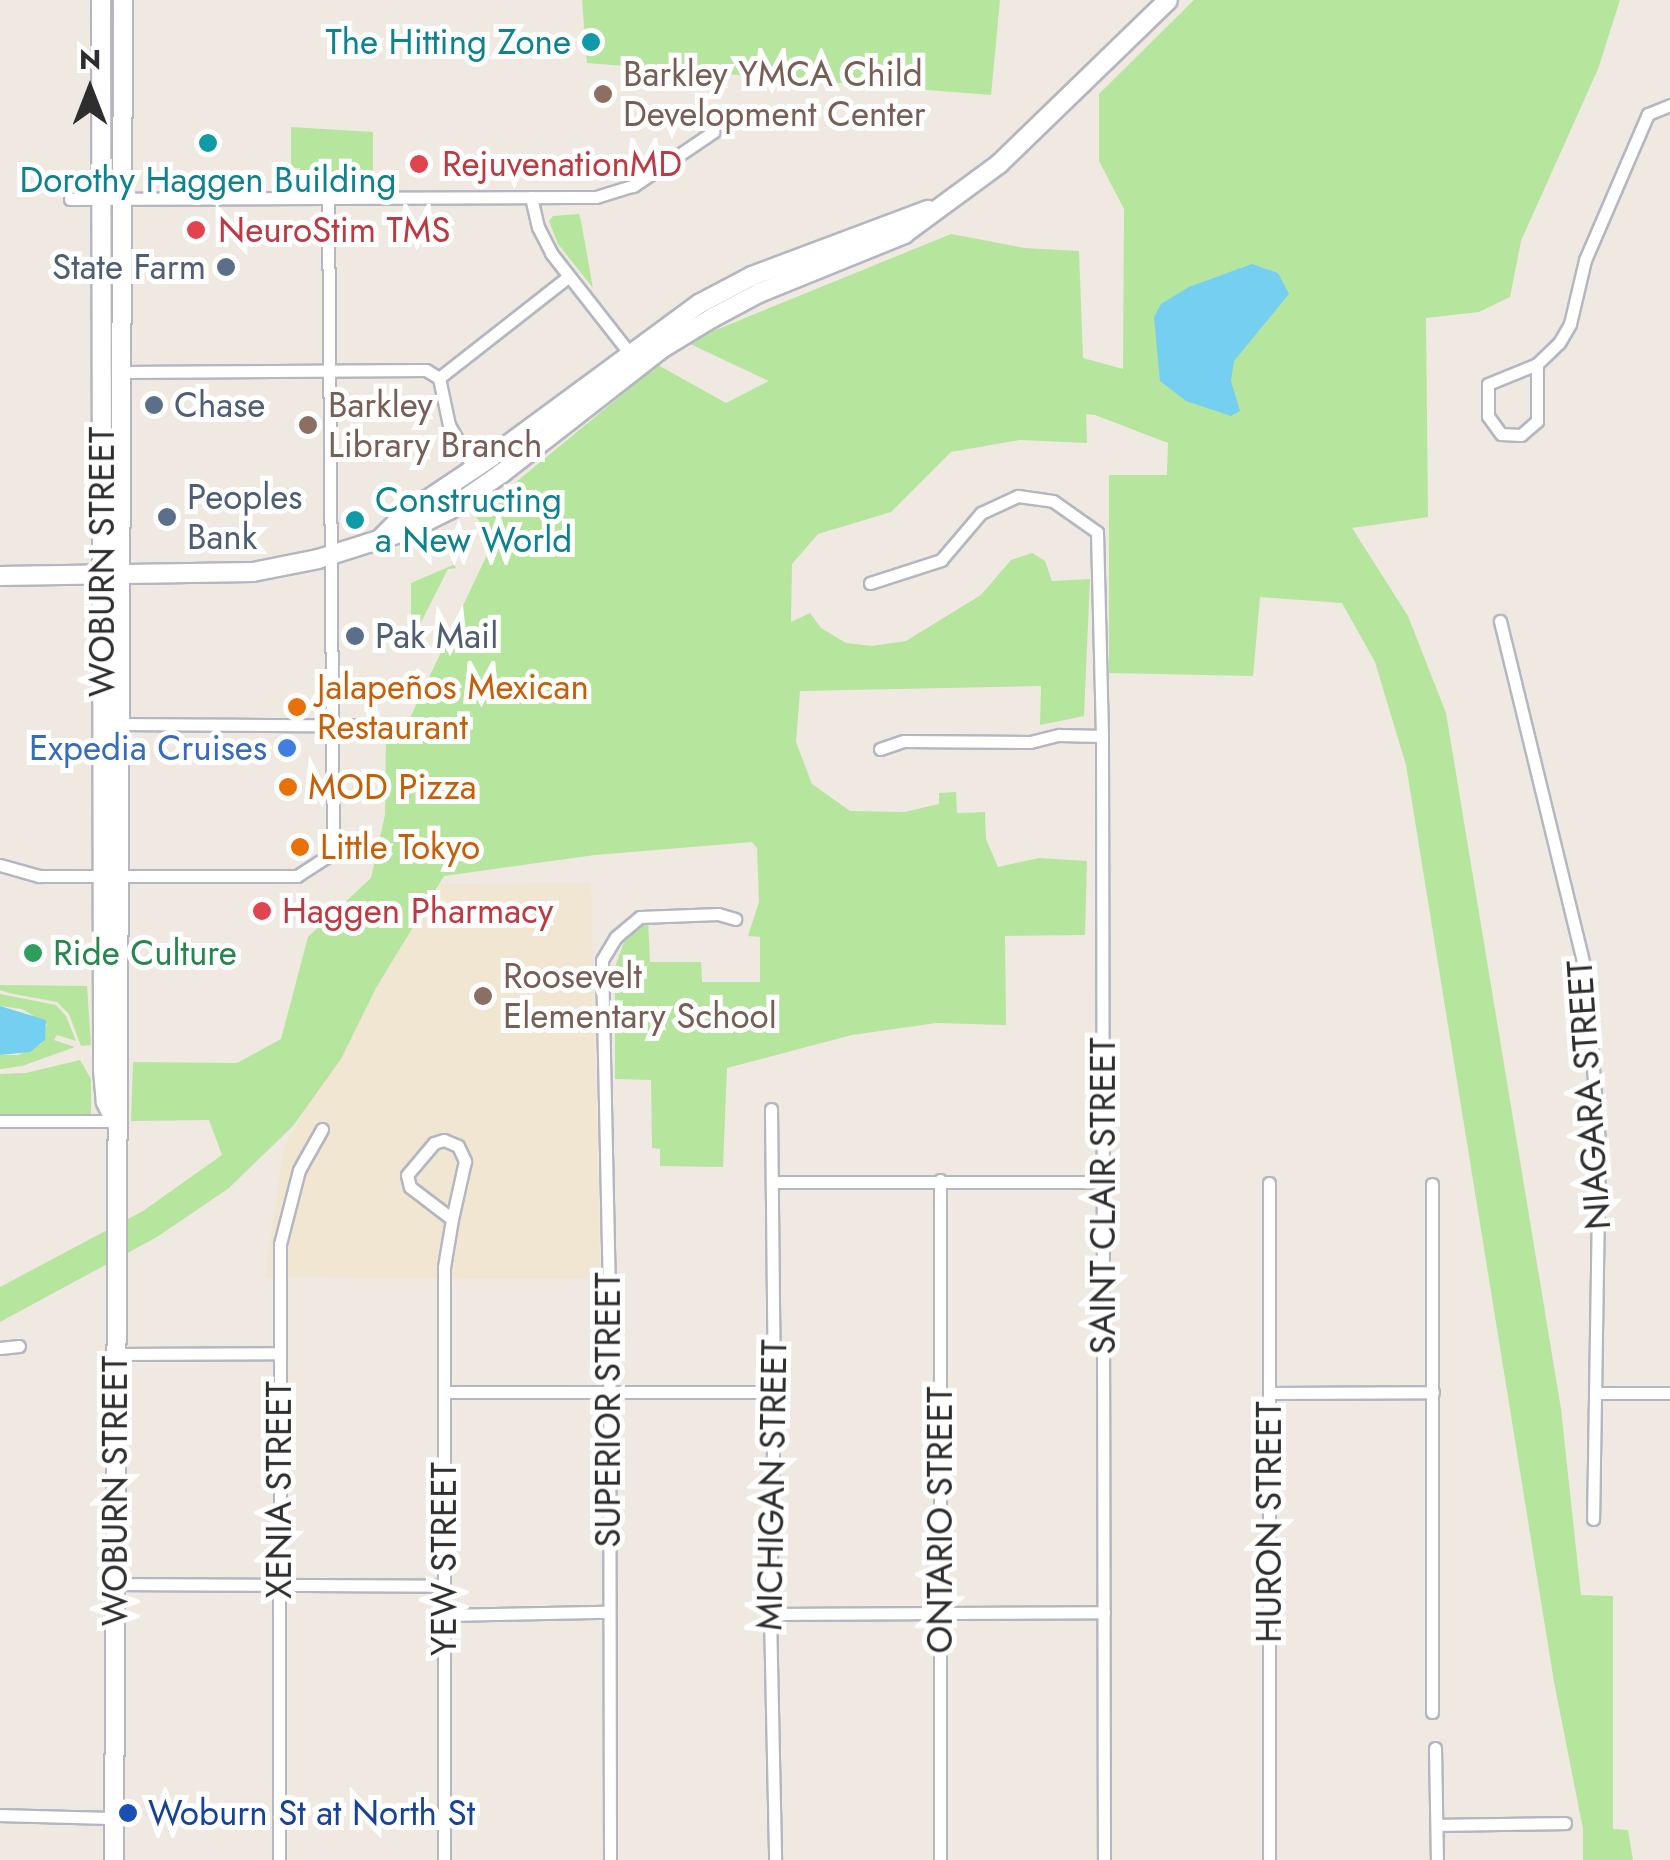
<!DOCTYPE html>
<html>
<head>
<meta charset="utf-8">
<style>
	body { margin:0 }
	#map { position:relative; width:1670px; height:1860px; overflow:hidden; background:#efe9e1; font-family:Jost,sans-serif }
	div>[style] { position:absolute }
	.education>* { inset:0; background:#f0e6d1 }
	.green>* { inset:0; background:#b6e59e }
	.water>* { inset:0; background:#75cff0 }
	.roads { filter:drop-shadow(2px 0 #b4b7c1) drop-shadow(-2px 0 #b4b7c1) drop-shadow(0 2px #b4b7c1) drop-shadow(0 -2px #b4b7c1) }
	.minor>* { height:11px; margin:-5.5px; padding:0 5.5px; transform-origin:5.5px; border-radius:5.5px; background:#fff }
	.secondary>* { height:18px; margin:-9px; padding:0 9px; transform-origin:9px; border-radius:9px; background:#fff }
	.dots>* { width:28px; height:28px; translate:-50% -50%; box-sizing:border-box; border:5px solid #fff; border-radius:50% }
	span { translate:-50% -50%; white-space:nowrap; text-align:center; line-height:1.15; -webkit-text-stroke:10px #fff; paint-order:stroke }
	.culture-label { font-size:35px; color:#0d838f }
	.right { translate:-100% -50%; text-align:right }
	.left { translate:0 -50%; text-align:left }
	.education-label { font-size:35px; color:#785e54 }
	.health-label { font-size:35px; color:#be3a42 }
	.service-label { font-size:35px; color:#4e5e75 }
	.street-label { font-size:35px; color:#2e2e2e }
	.food-label { font-size:35px; color:#c56008 }
	.shop-label { font-size:35px; color:#366cbe }
	.leisure-label { font-size:35px; color:#27864d }
	.transit-label { font-size:35px; color:#164399 }
	.north { position:absolute; left:40px; top:40px; width:100px; height:100px; -webkit-text-stroke:8px #fff; paint-order:stroke; rotate:0deg; font-size:28px; font-weight:700; line-height:40px; text-align:center; color:#2e2e2e }
	.north::after { content:''; display:block; margin:auto; width:35px; height:45px; background:#2e2e2e; clip-path:polygon(50% 0,100% 100%,50% 72%,0 100%) }
</style>
</head>
<body>
<div id="map">
	<div class="education">
		<div style="clip-path:polygon(591px 883px,600px 1279px,265px 1277px,284px 1147px,437px 884px)"></div>
	</div>
	<div class="green">
		<div style="clip-path:polygon(582px 0,1000px 0,991px 95px,587px 63px)"></div>
		<div style="clip-path:polygon(1194px 0,1620px 0,1598px 69px,1521px 241px,1510px 297px,1479px 312px,1426px 318px,1428px 517px,1352px 528px,1408px 616px,1446px 713px,1561px 1409px,1581px 1595px,1613px 1596px,1613px 1829px,1628px 1830px,1633px 1860px,1583px 1860px,1583px 1829px,1554px 1682px,1406px 765px,1375px 662px,1342px 603px,1260px 597px,1253px 676px,1109px 673px,1109px 475px,1167px 475px,1168px 443px,1095px 415px,1086px 414px,1087px 443px,1020px 440px,951px 452px,891px 512px,818px 534px,792px 564px,791px 622px,810px 613px,821px 628px,846px 643px,872px 646px,906px 641px,981px 595px,1011px 560px,1032px 553px,1045px 561px,1052px 581px,1090px 579px,1084px 716px,1040px 725px,1041px 686px,800px 691px,796px 742px,812px 784px,850px 811px,905px 812px,939px 804px,939px 793px,956px 792px,957px 813px,985px 812px,986px 839px,998px 867px,1039px 858px,1087px 861px,1085px 935px,1005px 936px,1006px 1025px,936px 1023px,852px 1035px,727px 1068px,723px 1167px,660px 1166px,660px 1149px,652px 1148px,651px 1080px,615px 1079px,615px 967px,625px 939px,648px 920px,650px 962px,701px 962px,702px 982px,760px 982px,760px 937px,748px 936px,759px 902px,757px 848px,752px 842px,595px 855px,444px 876px,376px 988px,341px 1059px,293px 1126px,229px 1188px,157px 1237px,0 1322px,0 1287px,143px 1211px,222px 1155px,209px 1120px,131px 1121px,133px 1062px,237px 1063px,281px 1039px,308px 937px,371px 878px,385px 815px,386px 736px,408px 722px,494px 540px,475px 516px,658px 365px,726px 403px,769px 381px,686px 342px,951px 234px,1024px 248px,1079px 251px,1083px 358px,1123px 369px,1124px 209px,1099px 161px,1099px 94px)"></div>
		<div style="clip-path:polygon(291px 127px,373px 132px,373px 173px,300px 172px,300px 168px,291px 168px)"></div>
		<div style="clip-path:polygon(579px 214px,581px 221px,593px 288px,558px 244px,549px 221px,553px 216px)"></div>
		<div style="clip-path:polygon(451px 558px,456px 568px,448px 569px,411px 642px,411px 583px,453px 565px)"></div>
		<div style="clip-path:polygon(0 985px,87px 986px,91px 1045px,81px 1046px,69px 1014px,57px 1002px,9px 993px,0 990px)"></div>
		<div style="clip-path:polygon(0 994px,56px 1005px,66px 1016px,76px 1041px,57px 1035px,54px 1040px,75px 1047px,22px 1066px,0 1069px,0 1055px,18px 1055px,41px 1044px,47px 1024px,22px 1009px,0 1006px)"></div>
		<div style="clip-path:polygon(80px 1060px,91px 1079px,91px 1114px,0 1114px,0 1074px,26px 1073px)"></div>
	</div>
	<div class="water">
		<div style="clip-path:polygon(1252px 264px,1278px 273px,1289px 294px,1234px 361px,1231px 381px,1240px 411px,1231px 416px,1186px 401px,1160px 381px,1154px 317px,1161px 304px,1189px 287px)"></div>
		<div style="clip-path:polygon(0 1006px,46px 1020px,45px 1040px,30px 1052px,0 1055px)"></div>
	</div>
	<div class="roads">
		<div class="minor">
			<div style="left:531px;top:197px;width:31px;rotate:77deg"></div>
			<div style="left:538px;top:227px;width:29px;rotate:63deg"></div>
			<div style="left:551px;top:253px;width:135px;rotate:51.9deg"></div>
			<div style="left:70px;top:199px;width:526px;rotate:-0.22deg"></div>
			<div style="left:596px;top:197px;width:39px;rotate:-17deg"></div>
			<div style="left:633px;top:186px;width:97px;rotate:-34deg"></div>
			<div style="left:1537px;top:364px;width:30px;rotate:-44deg"></div>
			<div style="left:1559px;top:343px;width:22px;rotate:-60deg"></div>
			<div style="left:1570px;top:324px;width:66px;rotate:-76.8deg"></div>
			<div style="left:1585px;top:260px;width:159px;rotate:-66.7deg"></div>
			<div style="left:1648px;top:114px;width:24px;rotate:-22deg"></div>
			<div style="left:1537px;top:364px;width:57px;rotate:90deg"></div>
			<div style="left:1537px;top:421px;width:21px;rotate:139deg"></div>
			<div style="left:1521px;top:435px;width:20px;rotate:-177deg"></div>
			<div style="left:1501px;top:434px;width:22px;rotate:-126deg"></div>
			<div style="left:1488px;top:416px;width:32px;rotate:-90deg"></div>
			<div style="left:1488px;top:384px;width:53px;rotate:-22.2deg"></div>
			<div style="left:122px;top:372px;width:304px;rotate:-0.4deg"></div>
			<div style="left:426px;top:370px;width:15px;rotate:32deg"></div>
			<div style="left:439px;top:378px;width:48px;rotate:78deg"></div>
			<div style="left:449px;top:425px;width:53px;rotate:60.5deg"></div>
			<div style="left:439px;top:378px;width:164px;rotate:-38.1deg"></div>
			<div style="left:870px;top:583px;width:75px;rotate:-17.9deg"></div>
			<div style="left:941px;top:560px;width:62px;rotate:-49.6deg"></div>
			<div style="left:981px;top:513px;width:41px;rotate:-24.7deg"></div>
			<div style="left:1018px;top:496px;width:35px;rotate:8deg"></div>
			<div style="left:1053px;top:501px;width:54px;rotate:35.2deg"></div>
			<div style="left:1097px;top:532px;width:204px;rotate:88.6deg"></div>
			<div style="left:1102px;top:736px;width:1124px;rotate:89.9deg"></div>
			<div style="left:1500px;top:621px;width:358px;rotate:76.3deg"></div>
			<div style="left:1585px;top:969px;width:174px;rotate:85.4deg"></div>
			<div style="left:1599px;top:1142px;width:377px;rotate:90.9deg"></div>
			<div style="left:121px;top:724px;width:257px;rotate:0.4deg"></div>
			<div style="left:880px;top:749px;width:24px;rotate:-19deg"></div>
			<div style="left:903px;top:741px;width:127px;rotate:0.5deg"></div>
			<div style="left:1030px;top:742px;width:30px;rotate:-14deg"></div>
			<div style="left:1059px;top:735px;width:43px;rotate:1.3deg"></div>
			<div style="left:0;top:865px;width:41px;rotate:15.8deg"></div>
			<div style="left:39px;top:876px;width:258px"></div>
			<div style="left:297px;top:876px;width:38px;rotate:-33deg"></div>
			<div style="left:329px;top:855px;width:16px;rotate:-75deg"></div>
			<div style="left:333px;top:840px;width:642px;rotate:-90.45deg"></div>
			<div style="left:771px;top:1109px;width:283px;rotate:89.4deg"></div>
			<div style="left:774px;top:1392px;width:222px;rotate:91deg"></div>
			<div style="left:770px;top:1614px;width:246px;rotate:88.8deg"></div>
			<div style="left:0;top:1121px;width:115px"></div>
			<div style="left:774px;top:1182px;width:328px"></div>
			<div style="left:1269px;top:1183px;width:677px;rotate:90deg"></div>
			<div style="left:0;top:1348px;width:19px;rotate:-6deg"></div>
			<div style="left:115px;top:1354px;width:164px;rotate:-0.3deg"></div>
			<div style="left:444px;top:1392px;width:330px"></div>
			<div style="left:1269px;top:1393px;width:164px;rotate:-0.3deg"></div>
			<div style="left:1597px;top:1393px;width:73px"></div>
			<div style="left:115px;top:1584px;width:329px;rotate:0.3deg"></div>
			<div style="left:770px;top:1614px;width:334px;rotate:-0.3deg"></div>
			<div style="left:444px;top:1615px;width:163px;rotate:-1.1deg"></div>
			<div style="left:1432px;top:1712px;width:528px;rotate:-90deg"></div>
			<div style="left:1435px;top:1748px;width:112px;rotate:89deg"></div>
			<div style="left:0;top:1815px;width:114px;rotate:1.5deg"></div>
			<div style="left:1437px;top:1825px;width:128px;rotate:-0.9deg"></div>
			<div style="left:279px;top:1860px;width:616px;rotate:-89.91deg"></div>
			<div style="left:280px;top:1244px;width:76px;rotate:-75.6deg"></div>
			<div style="left:299px;top:1170px;width:47px;rotate:-60.7deg"></div>
			<div style="left:444px;top:1860px;width:593px;rotate:-90deg"></div>
			<div style="left:444px;top:1267px;width:49px;rotate:-80.5deg"></div>
			<div style="left:452px;top:1219px;width:53px;rotate:-142.7deg"></div>
			<div style="left:410px;top:1187px;width:12px;rotate:-104deg"></div>
			<div style="left:407px;top:1175px;width:42px;rotate:-49.8deg"></div>
			<div style="left:434px;top:1143px;width:10px;rotate:-17deg"></div>
			<div style="left:444px;top:1140px;width:15px;rotate:23deg"></div>
			<div style="left:458px;top:1146px;width:17px;rotate:65deg"></div>
			<div style="left:465px;top:1161px;width:59px;rotate:102.6deg"></div>
			<div style="left:610px;top:1860px;width:565px;rotate:-90.1deg"></div>
			<div style="left:609px;top:1295px;width:335px;rotate:-91.2deg"></div>
			<div style="left:602px;top:960px;width:27px;rotate:-59deg"></div>
			<div style="left:616px;top:937px;width:31px;rotate:-40deg"></div>
			<div style="left:640px;top:917px;width:78px;rotate:-2.2deg"></div>
			<div style="left:718px;top:914px;width:18px;rotate:16deg"></div>
			<div style="left:940px;top:1860px;width:680px;rotate:-90deg"></div>
		</div>
		<div class="secondary">
			<div style="left:101px;top:0;width:1070px;rotate:89.89deg"></div>
			<div style="left:103px;top:1070px;width:32px;rotate:85deg"></div>
			<div style="left:106px;top:1102px;width:21px;rotate:65deg"></div>
			<div style="left:381px;top:538px;width:31px;rotate:-45deg"></div>
			<div style="left:403px;top:516px;width:105px;rotate:-33.7deg"></div>
			<div style="left:490px;top:458px;width:260px;rotate:-36.4deg"></div>
			<div style="left:699px;top:304px;width:60px;rotate:-27.8deg"></div>
			<div style="left:752px;top:276px;width:188px;rotate:-20.6deg"></div>
			<div style="left:0;top:576px;width:253px;rotate:-0.9deg"></div>
			<div style="left:253px;top:572px;width:66px;rotate:-11.3deg"></div>
			<div style="left:318px;top:559px;width:93px;rotate:-17.5deg"></div>
			<div style="left:407px;top:531px;width:47px;rotate:-26.6deg"></div>
			<div style="left:449px;top:510px;width:65px;rotate:-34.9deg"></div>
			<div style="left:502px;top:473px;width:202px;rotate:-37.9deg"></div>
			<div style="left:661px;top:349px;width:60px;rotate:-31.3deg"></div>
			<div style="left:712px;top:318px;width:53px;rotate:-28deg"></div>
			<div style="left:759px;top:293px;width:157px;rotate:-22.1deg"></div>
			<div style="left:904px;top:234px;width:118px;rotate:-36.4deg"></div>
			<div style="left:999px;top:164px;width:235px;rotate:-44.1deg"></div>
			<div style="left:114px;top:1860px;width:1860px;rotate:-89.72deg"></div>
		</div>
	</div>
	<div class="dots">
		<div style="left:591px;top:42px;background:#0f9aa8"></div>
		<div style="left:603px;top:94px;background:#8d6e63"></div>
		<div style="left:208px;top:143px;background:#0f9aa8"></div>
		<div style="left:419px;top:164px;background:#e0444e"></div>
		<div style="left:196px;top:230px;background:#e0444e"></div>
		<div style="left:226px;top:267px;background:#5c6f8a"></div>
		<div style="left:154px;top:405px;background:#5c6f8a"></div>
		<div style="left:308px;top:425px;background:#8d6e63"></div>
		<div style="left:167px;top:517px;background:#5c6f8a"></div>
		<div style="left:355px;top:520px;background:#0f9aa8"></div>
		<div style="left:355px;top:636px;background:#5c6f8a"></div>
		<div style="left:297px;top:707px;background:#e8710a"></div>
		<div style="left:287px;top:748px;background:#3f7fe0"></div>
		<div style="left:288px;top:787px;background:#e8710a"></div>
		<div style="left:300px;top:847px;background:#e8710a"></div>
		<div style="left:262px;top:911px;background:#e0444e"></div>
		<div style="left:33px;top:953px;background:#2e9e5b"></div>
		<div style="left:483px;top:996px;background:#8d6e63"></div>
		<div style="left:128px;top:1813px;background:#1a4fb4"></div>
	</div>
	<div class="culture-label">
		<span class="right" style="left:571px;top:42px">The Hitting Zone</span>
		<span style="left:208px;top:180px">Dorothy Haggen Building</span>
		<span class="left" style="left:375px;top:520px">Constructing<br>a New World</span>
	</div>
	<div class="education-label">
		<span class="left" style="left:623px;top:94px">Barkley YMCA Child<br>Development Center</span>
		<span class="left" style="left:328px;top:425px">Barkley<br>Library Branch</span>
		<span class="left" style="left:503px;top:996px">Roosevelt<br>Elementary School</span>
	</div>
	<div class="health-label">
		<span class="left" style="left:442px;top:164px">RejuvenationMD</span>
		<span class="left" style="left:218px;top:230px">NeuroStim TMS</span>
		<span class="left" style="left:282px;top:911px">Haggen Pharmacy</span>
	</div>
	<div class="service-label">
		<span class="right" style="left:206px;top:267px">State Farm</span>
		<span class="left" style="left:174px;top:405px">Chase</span>
		<span class="left" style="left:187px;top:517px">Peoples<br>Bank</span>
		<span class="left" style="left:375px;top:636px">Pak Mail</span>
	</div>
	<div class="street-label">
		<span style="left:102px;top:562px;rotate:-90deg">WOBURN STREET</span>
		<span style="left:1589px;top:1095px;rotate:-94deg">NIAGARA STREET</span>
		<span style="left:1103px;top:1196px;rotate:-90deg">SAINT CLAIR STREET</span>
		<span style="left:608px;top:1410px;rotate:-90deg">SUPERIOR STREET</span>
		<span style="left:772px;top:1485px;rotate:-89deg">MICHIGAN STREET</span>
		<span style="left:279px;top:1490px;rotate:-90deg">XENIA STREET</span>
		<span style="left:115px;top:1491px;rotate:-90deg">WOBURN STREET</span>
		<span style="left:940px;top:1520px;rotate:-90deg">ONTARIO STREET</span>
		<span style="left:1269px;top:1522px;rotate:-90deg">HURON STREET</span>
		<span style="left:444px;top:1559px;rotate:-90deg">YEW STREET</span>
	</div>
	<div class="food-label">
		<span class="left" style="left:317px;top:707px">Jalapeños Mexican<br>Restaurant</span>
		<span class="left" style="left:308px;top:787px">MOD Pizza</span>
		<span class="left" style="left:320px;top:847px">Little Tokyo</span>
	</div>
	<div class="shop-label">
		<span class="right" style="left:267px;top:748px">Expedia Cruises</span>
	</div>
	<div class="leisure-label">
		<span class="left" style="left:53px;top:953px">Ride Culture</span>
	</div>
	<div class="transit-label">
		<span class="left" style="left:148px;top:1813px">Woburn St at North St</span>
	</div>
	<div class="north">N</div>
</div>
</body>
</html>
